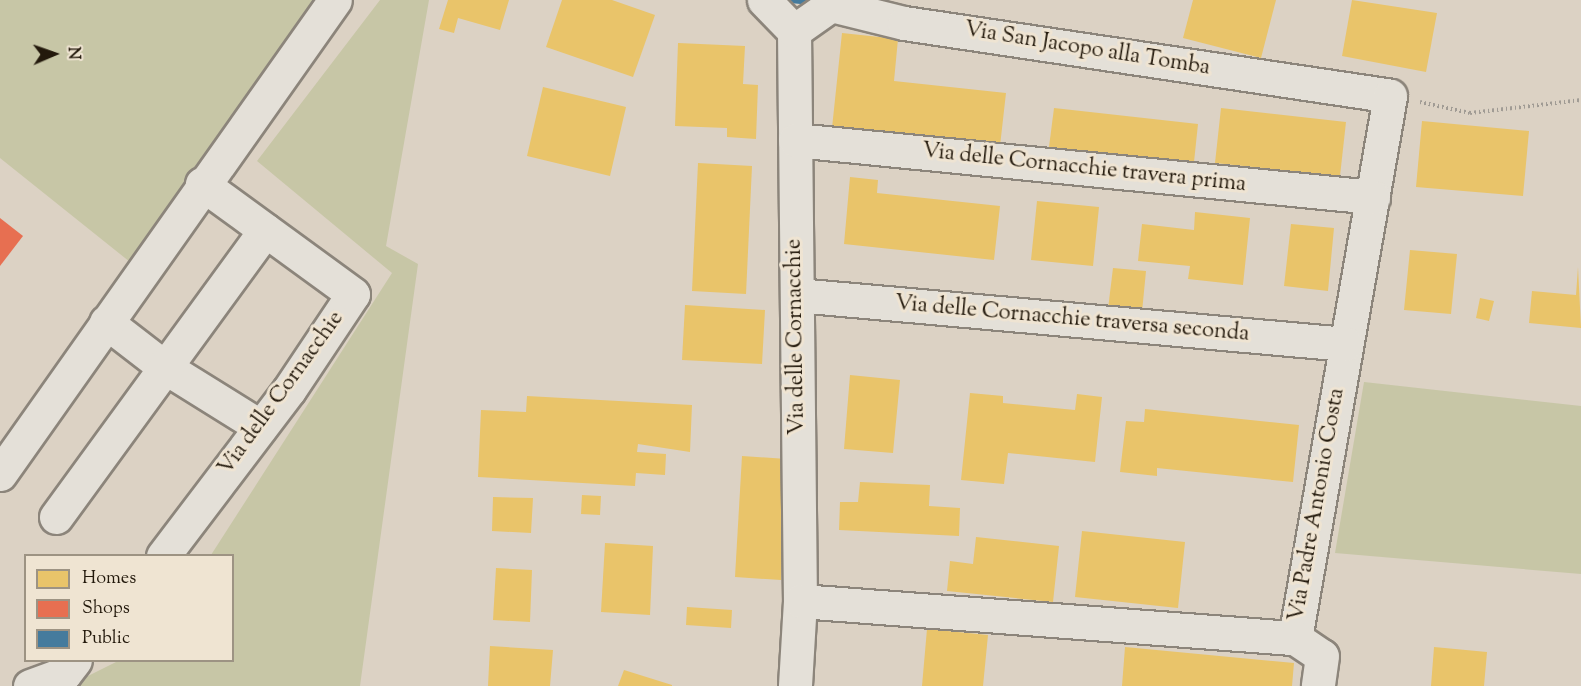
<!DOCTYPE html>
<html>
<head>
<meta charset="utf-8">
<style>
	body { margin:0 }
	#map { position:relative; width:1581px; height:686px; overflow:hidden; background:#dcd2c4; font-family:"Sorts Mill Goudy",serif }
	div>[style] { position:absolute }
	.green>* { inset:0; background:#c7c6a6 }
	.homes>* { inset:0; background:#e9c46a }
	.shops>* { inset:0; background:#e76f51 }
	.public>* { inset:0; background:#457b9d }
	.path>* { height:4px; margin-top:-2px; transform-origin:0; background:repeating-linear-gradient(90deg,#a09b94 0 1.5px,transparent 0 4.5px) }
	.roads { filter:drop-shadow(2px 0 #8c857b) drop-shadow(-2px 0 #8c857b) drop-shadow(0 2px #8c857b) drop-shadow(0 -2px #8c857b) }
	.minor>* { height:33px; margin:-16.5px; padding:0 16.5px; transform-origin:16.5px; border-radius:16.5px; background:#e4e0d8 }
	span { translate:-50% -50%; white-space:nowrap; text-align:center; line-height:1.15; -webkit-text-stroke:6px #efe4d2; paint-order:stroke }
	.street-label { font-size:22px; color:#23190c }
	.legend { position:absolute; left:24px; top:554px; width:210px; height:108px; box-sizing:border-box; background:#efe4d2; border:2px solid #9d9383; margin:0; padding:8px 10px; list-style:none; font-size:18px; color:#23190c }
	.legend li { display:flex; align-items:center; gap:12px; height:30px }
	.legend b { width:30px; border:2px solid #9d9383 }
	.north { position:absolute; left:24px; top:24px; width:60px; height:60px; -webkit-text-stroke:4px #efe4d2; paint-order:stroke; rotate:88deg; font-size:16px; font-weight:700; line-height:24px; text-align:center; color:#23190c }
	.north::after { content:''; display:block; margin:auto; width:21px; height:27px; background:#23190c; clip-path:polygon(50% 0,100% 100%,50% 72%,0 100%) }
</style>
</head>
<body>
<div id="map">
	<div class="green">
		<div style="clip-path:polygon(0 0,324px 0,130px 262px,0 158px)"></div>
		<div style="clip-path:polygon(380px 0,429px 0,386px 246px,418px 264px,360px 686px,68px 686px,118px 661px,232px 660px,232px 556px,211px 555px,392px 273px,257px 161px)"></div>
		<div style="clip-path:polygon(1364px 382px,1581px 406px,1581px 574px,1335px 553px)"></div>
	</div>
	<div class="homes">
		<div style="clip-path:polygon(448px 0,509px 0,500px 30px,458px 18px,454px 33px,439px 29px)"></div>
		<div style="clip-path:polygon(562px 0,612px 0,655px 15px,633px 77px,546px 47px)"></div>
		<div style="clip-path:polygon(1193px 0,1276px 0,1261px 58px,1183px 38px)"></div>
		<div style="clip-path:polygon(1352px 0,1437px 13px,1426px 72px,1342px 56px)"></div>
		<div style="clip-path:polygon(842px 33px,898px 39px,894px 81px,1006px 93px,1000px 146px,832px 128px)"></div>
		<div style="clip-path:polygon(678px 43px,745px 46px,743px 84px,758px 85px,756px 139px,727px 137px,727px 128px,675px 126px)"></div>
		<div style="clip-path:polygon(543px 87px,626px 107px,610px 176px,527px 156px)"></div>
		<div style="clip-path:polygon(1054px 108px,1198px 124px,1194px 162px,1049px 147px)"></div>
		<div style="clip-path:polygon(1221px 108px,1346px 122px,1340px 176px,1215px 163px)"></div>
		<div style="clip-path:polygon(1422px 121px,1529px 131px,1523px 196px,1416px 187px)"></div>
		<div style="clip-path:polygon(698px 163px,752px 166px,746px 294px,692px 291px)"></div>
		<div style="clip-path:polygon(850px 177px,878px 180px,877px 193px,1000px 206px,994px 260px,844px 244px)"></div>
		<div style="clip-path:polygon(1037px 201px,1099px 207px,1093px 266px,1031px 260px)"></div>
		<div style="clip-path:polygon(1195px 212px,1250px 218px,1243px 285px,1188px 279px,1190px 266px,1138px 261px,1142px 224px,1194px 230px)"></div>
		<div style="clip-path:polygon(1291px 224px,1334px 228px,1328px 291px,1284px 286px)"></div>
		<div style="clip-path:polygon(1410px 250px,1457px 254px,1451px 314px,1404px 310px)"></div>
		<div style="clip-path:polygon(1578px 267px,1581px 328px,1529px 323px,1532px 291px,1576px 295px)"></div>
		<div style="clip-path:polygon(1113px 268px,1146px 271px,1142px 312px,1108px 309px)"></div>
		<div style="clip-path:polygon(1480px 298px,1494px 301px,1489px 321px,1476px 318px)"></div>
		<div style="clip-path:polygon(685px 305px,765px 310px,762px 364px,682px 360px)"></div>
		<div style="clip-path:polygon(850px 375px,900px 380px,893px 453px,844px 449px)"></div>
		<div style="clip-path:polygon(970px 393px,1003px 396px,1003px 403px,1075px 410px,1077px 394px,1102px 397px,1095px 462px,1008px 453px,1004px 484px,961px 480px)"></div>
		<div style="clip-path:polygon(527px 396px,692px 405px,690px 452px,638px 444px,637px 452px,666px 454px,665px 475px,636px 473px,635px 486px,478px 477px,481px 410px,526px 412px)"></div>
		<div style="clip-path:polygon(1145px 409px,1299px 425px,1293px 482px,1157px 468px,1157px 476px,1120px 472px,1126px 421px,1144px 422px)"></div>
		<div style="clip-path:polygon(742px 456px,787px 459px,781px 580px,735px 577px)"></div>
		<div style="clip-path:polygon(860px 482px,930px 485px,929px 506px,960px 508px,959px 536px,839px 530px,840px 502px,858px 502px)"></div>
		<div style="clip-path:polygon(582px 495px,601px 496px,600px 515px,581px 514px)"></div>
		<div style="clip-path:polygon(493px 497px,533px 498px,531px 533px,492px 531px)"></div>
		<div style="clip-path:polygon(1082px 531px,1185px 542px,1178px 608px,1075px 597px)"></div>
		<div style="clip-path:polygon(976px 537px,1059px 546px,1053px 602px,947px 591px,950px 561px,973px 564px)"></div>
		<div style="clip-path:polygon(605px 543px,653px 546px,650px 615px,601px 612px)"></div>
		<div style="clip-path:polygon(496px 568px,532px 570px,530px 622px,493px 620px)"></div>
		<div style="clip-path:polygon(687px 607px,732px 610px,731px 628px,686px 625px)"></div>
		<div style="clip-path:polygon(927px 629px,988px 635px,983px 686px,922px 686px)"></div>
		<div style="clip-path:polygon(490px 646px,553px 650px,550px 686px,488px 686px)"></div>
		<div style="clip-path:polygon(1125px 647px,1294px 663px,1292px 686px,1122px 686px)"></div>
		<div style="clip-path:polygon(1434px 647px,1487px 652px,1484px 686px,1431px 686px)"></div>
		<div style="clip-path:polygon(624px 670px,672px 685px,672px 686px,618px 686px)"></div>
	</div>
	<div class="shops">
		<div style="clip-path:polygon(0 218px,23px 236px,0 266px)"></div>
	</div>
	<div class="public">
		<div style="clip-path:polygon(790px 0,811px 0,811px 5px,790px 3px)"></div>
	</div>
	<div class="path">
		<div style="left:1420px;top:102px;width:51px;rotate:12.4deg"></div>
		<div style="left:1470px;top:113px;width:112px;rotate:-6.7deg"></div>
	</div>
	<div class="roads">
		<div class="minor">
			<div style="left:764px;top:0;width:43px;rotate:45.9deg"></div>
			<div style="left:794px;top:31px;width:570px;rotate:89.4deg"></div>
			<div style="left:800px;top:601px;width:85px;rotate:93.4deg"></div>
			<div style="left:794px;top:31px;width:45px;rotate:-35.1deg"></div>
			<div style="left:831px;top:5px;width:75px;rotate:13.9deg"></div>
			<div style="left:904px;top:23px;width:491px;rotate:8.5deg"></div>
			<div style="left:1390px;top:96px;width:550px;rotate:99.94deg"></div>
			<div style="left:795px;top:140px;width:581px;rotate:5.63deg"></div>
			<div style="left:797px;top:295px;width:551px;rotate:5.1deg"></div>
			<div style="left:106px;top:322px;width:72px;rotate:37.7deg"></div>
			<div style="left:163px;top:366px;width:115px;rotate:31.9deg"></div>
			<div style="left:0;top:474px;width:580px;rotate:-54.75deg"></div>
			<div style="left:56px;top:517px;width:355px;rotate:-53.9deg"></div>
			<div style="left:163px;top:556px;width:208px;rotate:-52.8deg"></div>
			<div style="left:289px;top:390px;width:115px;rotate:-56.3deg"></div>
			<div style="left:353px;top:294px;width:187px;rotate:-143.9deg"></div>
			<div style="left:800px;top:601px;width:496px;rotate:4.3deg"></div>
			<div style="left:1295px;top:638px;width:32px;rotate:34deg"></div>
			<div style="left:1322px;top:656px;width:30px;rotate:98deg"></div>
			<div style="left:30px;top:686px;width:37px;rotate:-20deg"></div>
			<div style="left:65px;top:673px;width:16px;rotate:-52deg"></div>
		</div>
	</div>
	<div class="street-label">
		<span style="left:1087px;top:50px;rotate:9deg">Via San Jacopo alla Tomba</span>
		<span style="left:1084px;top:169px;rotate:6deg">Via delle Cornacchie travera prima</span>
		<span style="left:1072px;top:320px;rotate:5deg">Via delle Cornacchie traversa seconda</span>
		<span style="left:797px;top:337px;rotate:-91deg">Via delle Cornacchie</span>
		<span style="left:282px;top:394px;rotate:-54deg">Via delle Cornacchie</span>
		<span style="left:1318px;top:505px;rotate:-80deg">Via Padre Antonio Costa</span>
	</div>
	<ul class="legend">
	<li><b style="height:16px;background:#e9c46a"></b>Homes</li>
	<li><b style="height:16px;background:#e76f51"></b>Shops</li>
	<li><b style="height:16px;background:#457b9d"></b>Public</li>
	</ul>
	<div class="north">N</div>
</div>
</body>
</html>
